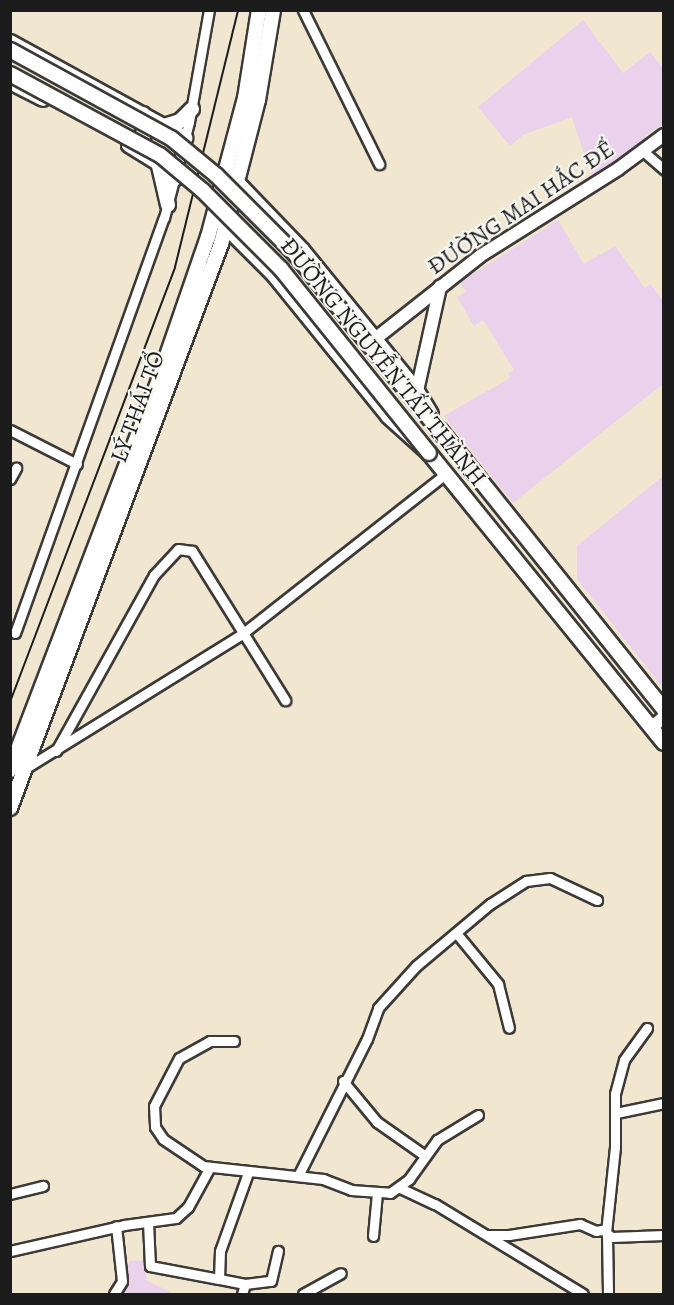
<!DOCTYPE html>
<html>
<head>
<meta charset="utf-8">
<style>
	body { margin:0 }
	#map { position:relative; width:674px; height:1305px; overflow:hidden; background:#f1e7d1; font-family:Alegreya,serif }
	div>[style] { position:absolute }
	.built>* { inset:0; background:#ead1ec }
	.roads { filter:drop-shadow(2px 0 #3c3a37) drop-shadow(-2px 0 #3c3a37) drop-shadow(0 2px #3c3a37) drop-shadow(0 -2px #3c3a37) }
	.minor>* { height:9px; margin:-4.5px; padding:0 4.5px; transform-origin:4.5px; border-radius:4.5px; background:#fff }
	.tertiary>* { height:12px; margin:-6px; padding:0 6px; transform-origin:6px; border-radius:6px; background:#fff }
	.secondary>* { height:14px; margin:-7px; padding:0 7px; transform-origin:7px; border-radius:7px; background:#fff }
	.rail>* { height:2px; margin:-1px; padding:0 1px; transform-origin:1px; border-radius:1px; background:#1c1c1c }
	.bridges { filter:drop-shadow(2px 0 #3c3a37) drop-shadow(-2px 0 #3c3a37) drop-shadow(0 2px #3c3a37) drop-shadow(0 -2px #3c3a37) }
	.secondary-bridge>* { height:14px; margin:-7px; padding:0 7px; transform-origin:7px; border-radius:7px; background:#fff }
	span { translate:-50% -50%; white-space:nowrap; text-align:center; line-height:1.15; -webkit-text-stroke:4.5px #f6f6f2; paint-order:stroke }
	.street-label { font-size:24px; color:#1c1c1c }
	.frame { position:absolute; inset:0; border:12px solid #1c1c1c; pointer-events:none }
</style>
</head>
<body>
<div id="map">
	<div class="built">
		<div style="clip-path:polygon(583px 20px,623px 73px,650px 52px,663px 68px,663px 124px,646px 135px,644px 144px,592px 178px,572px 117px,523px 135px,510px 146px,478px 107px)"></div>
		<div style="clip-path:polygon(558px 220px,584px 264px,615px 246px,645px 288px,650px 284px,663px 300px,663px 384px,513px 503px,444px 416px,510px 378px,508px 373px,514px 370px,483px 320px,474px 326px,457px 297px,466px 292px,460px 282px)"></div>
		<div style="clip-path:polygon(663px 476px,663px 688px,577px 579px,577px 546px)"></div>
		<div style="clip-path:polygon(146px 1260px,146px 1280px,174px 1294px,118px 1294px,130px 1261px)"></div>
	</div>
	<div class="roads">
		<div class="minor">
			<div style="left:303px;top:10px;width:172px;rotate:63.7deg"></div>
			<div style="left:643px;top:151px;width:28px;rotate:41deg"></div>
			<div style="left:10px;top:430px;width:75px;rotate:26.9deg"></div>
			<div style="left:10px;top:479px;width:13px;rotate:-61deg"></div>
			<div style="left:15px;top:633px;width:441px;rotate:-70.3deg"></div>
			<div style="left:164px;top:218px;width:99px;rotate:-75.4deg"></div>
			<div style="left:189px;top:122px;width:114px;rotate:-79.9deg"></div>
			<div style="left:56px;top:751px;width:201px;rotate:-60.9deg"></div>
			<div style="left:154px;top:575px;width:35px;rotate:-47deg"></div>
			<div style="left:178px;top:549px;width:14px;rotate:8deg"></div>
			<div style="left:192px;top:551px;width:176px;rotate:58deg"></div>
			<div style="left:26px;top:768px;width:254px;rotate:-31.8deg"></div>
			<div style="left:242px;top:634px;width:258px;rotate:-38.2deg"></div>
			<div style="left:457px;top:934px;width:65px;rotate:50.6deg"></div>
			<div style="left:498px;top:984px;width:45px;rotate:76deg"></div>
			<div style="left:647px;top:1028px;width:39px;rotate:126deg"></div>
			<div style="left:624px;top:1060px;width:35px;rotate:105deg"></div>
			<div style="left:615px;top:1094px;width:53px;rotate:90deg"></div>
			<div style="left:615px;top:1147px;width:86px;rotate:96deg"></div>
			<div style="left:606px;top:1233px;width:7px;rotate:34deg"></div>
			<div style="left:612px;top:1237px;width:52px;rotate:-2.2deg"></div>
			<div style="left:234px;top:1041px;width:24px;rotate:180deg"></div>
			<div style="left:210px;top:1041px;width:35px;rotate:151deg"></div>
			<div style="left:179px;top:1058px;width:54px;rotate:117.5deg"></div>
			<div style="left:154px;top:1106px;width:21px;rotate:87deg"></div>
			<div style="left:155px;top:1127px;width:14px;rotate:56deg"></div>
			<div style="left:163px;top:1139px;width:48px;rotate:34deg"></div>
			<div style="left:203px;top:1166px;width:121px;rotate:6.2deg"></div>
			<div style="left:323px;top:1179px;width:30px;rotate:21deg"></div>
			<div style="left:351px;top:1190px;width:39px;rotate:4deg"></div>
			<div style="left:390px;top:1193px;width:24px;rotate:-36deg"></div>
			<div style="left:409px;top:1179px;width:48px;rotate:-54.3deg"></div>
			<div style="left:437px;top:1140px;width:48px;rotate:-31.4deg"></div>
			<div style="left:343px;top:1081px;width:53px;rotate:50.3deg"></div>
			<div style="left:377px;top:1122px;width:57px;rotate:35.1deg"></div>
			<div style="left:616px;top:1113px;width:49px;rotate:-11.8deg"></div>
			<div style="left:298px;top:1176px;width:153px;rotate:-63.3deg"></div>
			<div style="left:367px;top:1039px;width:33px;rotate:-70deg"></div>
			<div style="left:378px;top:1008px;width:57px;rotate:-47.9deg"></div>
			<div style="left:416px;top:966px;width:97px;rotate:-40deg"></div>
			<div style="left:490px;top:904px;width:43px;rotate:-32.6deg"></div>
			<div style="left:526px;top:881px;width:24px;rotate:-7deg"></div>
			<div style="left:550px;top:878px;width:52px;rotate:25.1deg"></div>
			<div style="left:400px;top:1188px;width:38px;rotate:25deg"></div>
			<div style="left:435px;top:1204px;width:173px;rotate:31.3deg"></div>
			<div style="left:10px;top:1194px;width:34px;rotate:-14deg"></div>
			<div style="left:148px;top:1222px;width:44px;rotate:87.4deg"></div>
			<div style="left:150px;top:1266px;width:70px;rotate:10.7deg"></div>
			<div style="left:488px;top:1235px;width:21px"></div>
			<div style="left:509px;top:1235px;width:72px;rotate:-8.8deg"></div>
			<div style="left:580px;top:1224px;width:17px;rotate:24deg"></div>
			<div style="left:596px;top:1231px;width:10px;rotate:-11deg"></div>
			<div style="left:607px;top:1235px;width:59px;rotate:89deg"></div>
			<div style="left:373px;top:1236px;width:43px;rotate:-84.7deg"></div>
			<div style="left:10px;top:1251px;width:117px;rotate:-12.8deg"></div>
			<div style="left:124px;top:1225px;width:52px;rotate:-7.7deg"></div>
			<div style="left:176px;top:1218px;width:16px;rotate:-43deg"></div>
			<div style="left:188px;top:1207px;width:46px;rotate:-61.2deg"></div>
			<div style="left:245px;top:1284px;width:26px;rotate:-7deg"></div>
			<div style="left:271px;top:1281px;width:31px;rotate:-77deg"></div>
			<div style="left:114px;top:1294px;width:15px;rotate:-58deg"></div>
			<div style="left:122px;top:1281px;width:55px;rotate:-96.2deg"></div>
			<div style="left:242px;top:1294px;width:10px;rotate:-73deg"></div>
			<div style="left:245px;top:1284px;width:26px;rotate:-169deg"></div>
			<div style="left:219px;top:1279px;width:28px;rotate:-88deg"></div>
			<div style="left:220px;top:1251px;width:83px;rotate:-70.3deg"></div>
			<div style="left:303px;top:1294px;width:43px;rotate:-28.9deg"></div>
		</div>
		<div class="tertiary">
			<div style="left:375px;top:339px;width:134px;rotate:-38.3deg"></div>
			<div style="left:480px;top:256px;width:163px;rotate:-32.2deg"></div>
			<div style="left:618px;top:169px;width:57px;rotate:-36.5deg"></div>
			<div style="left:417px;top:391px;width:107px;rotate:-77.5deg"></div>
			<div style="left:651px;top:728px;width:17px;rotate:-40deg"></div>
		</div>
		<div class="secondary">
			<div style="left:10px;top:42px;width:200px;rotate:28.7deg"></div>
			<div style="left:10px;top:82px;width:37px;rotate:27deg"></div>
			<div style="left:164px;top:126px;width:17px;rotate:-17deg"></div>
			<div style="left:180px;top:121px;width:17px;rotate:-45deg"></div>
			<div style="left:129px;top:145px;width:39px;rotate:32deg"></div>
			<div style="left:162px;top:166px;width:18px;rotate:45deg"></div>
			<div style="left:129px;top:145px;width:19px;rotate:-36deg"></div>
			<div style="left:144px;top:134px;width:20px;rotate:-93deg"></div>
			<div style="left:159px;top:166px;width:40px;rotate:77deg"></div>
			<div style="left:233px;top:178px;width:100px;rotate:46.2deg"></div>
			<div style="left:302px;top:250px;width:182px;rotate:50.8deg"></div>
			<div style="left:417px;top:391px;width:27px;rotate:59deg"></div>
			<div style="left:221px;top:222px;width:75px;rotate:45deg"></div>
			<div style="left:274px;top:275px;width:181px;rotate:51deg"></div>
			<div style="left:388px;top:416px;width:55px;rotate:42.1deg"></div>
			<div style="left:429px;top:453px;width:373px;rotate:51deg"></div>
			<div style="left:440px;top:430px;width:359px;rotate:51.3deg"></div>
			<div style="left:10px;top:770px;width:418px;rotate:-69.1deg"></div>
			<div style="left:159px;top:379px;width:150px;rotate:-71deg"></div>
			<div style="left:208px;top:237px;width:144px;rotate:-75.1deg"></div>
			<div style="left:245px;top:98px;width:89px;rotate:-81deg"></div>
			<div style="left:10px;top:808px;width:602px;rotate:-69.49deg"></div>
			<div style="left:221px;top:244px;width:149px;rotate:-75.6deg"></div>
			<div style="left:258px;top:100px;width:91px;rotate:-80.5deg"></div>
		</div>
	</div>
	<div class="rail">
		<div style="left:10px;top:702px;width:465px;rotate:-69.2deg"></div>
		<div style="left:175px;top:267px;width:265px;rotate:-76.2deg"></div>
	</div>
	<div class="bridges">
		<div class="secondary-bridge">
			<div style="left:10px;top:50px;width:183px;rotate:28.7deg"></div>
			<div style="left:171px;top:138px;width:58px;rotate:39.4deg"></div>
			<div style="left:216px;top:175px;width:113px;rotate:45deg"></div>
			<div style="left:296px;top:255px;width:237px;rotate:50.8deg"></div>
			<div style="left:10px;top:74px;width:170px;rotate:28.4deg"></div>
			<div style="left:160px;top:155px;width:56px;rotate:39.9deg"></div>
			<div style="left:203px;top:191px;width:110px;rotate:45deg"></div>
			<div style="left:281px;top:269px;width:236px;rotate:51.2deg"></div>
		</div>
	</div>
	<div class="street-label">
		<span style="left:521px;top:208px;rotate:-34deg">ĐƯỜNG MAI HẮC ĐẾ</span>
		<span style="left:383px;top:362px;rotate:51deg">ĐƯỜNG NGUYỄN TẤT THÀNH</span>
		<span style="left:138px;top:407px;rotate:-70deg">LÝ THÁI TỔ</span>
	</div>
	<div class="frame"></div>
</div>
</body>
</html>
